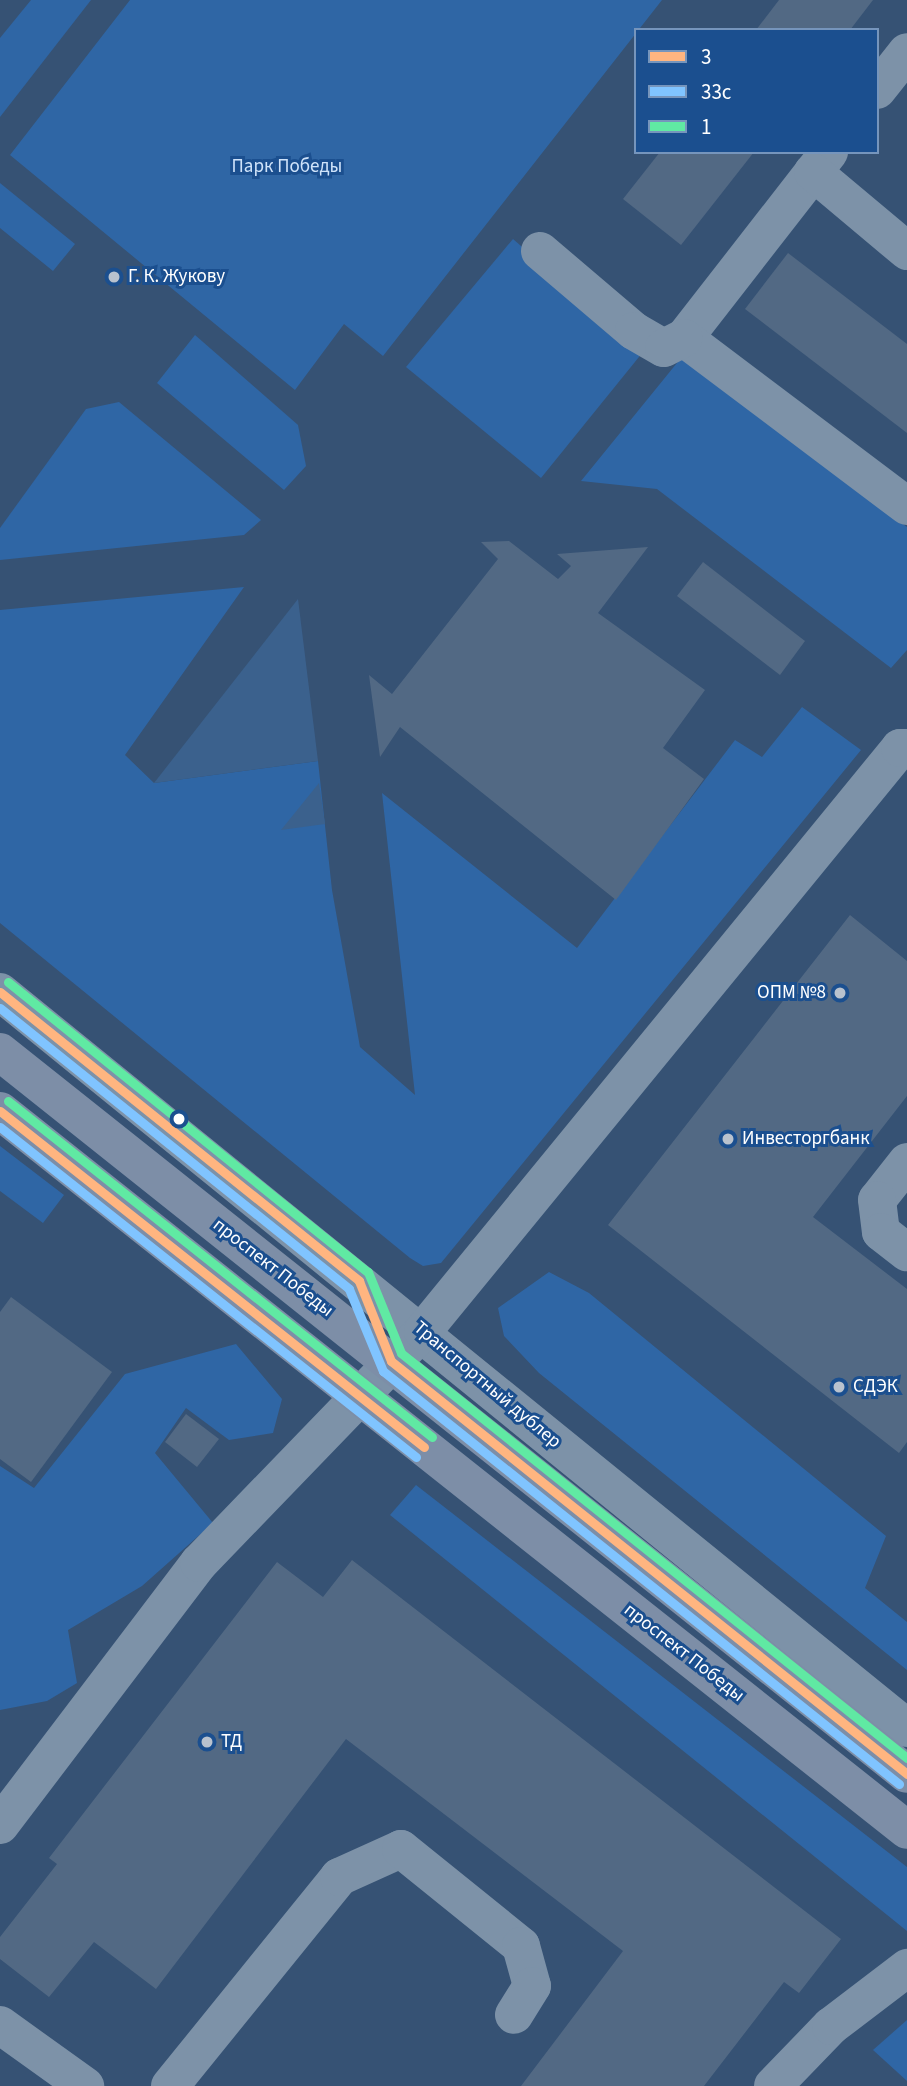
<!DOCTYPE html>
<html>
<head>
<meta charset="utf-8">
<style>
	body { margin:0 }
	#map { position:relative; width:907px; height:2086px; overflow:hidden; background:#365274; font-family:"Source Sans 3",sans-serif }
	div>[style] { position:absolute }
	.green>* { inset:0; background:#2f66a5 }
	.water>* { inset:0; background:#3b618d }
	.building>* { inset:0; background:#526984 }
	.minor>* { height:38px; margin:-19px; padding:0 19px; transform-origin:19px; border-radius:19px; background:#7d92a8 }
	.major>* { height:38px; margin:-19px; padding:0 19px; transform-origin:19px; border-radius:19px; background:#7d8ea7 }
	.bus-1>* { height:9px; margin:-4.5px; padding:0 4.5px; transform-origin:4.5px; border-radius:4.5px; background:#ffb580 }
	.bus-2>* { height:9px; margin:-4.5px; padding:0 4.5px; transform-origin:4.5px; border-radius:4.5px; background:#80c4ff }
	.bus-3>* { height:9px; margin:-4.5px; padding:0 4.5px; transform-origin:4.5px; border-radius:4.5px; background:#60e9a3 }
	.dots>* { width:19px; height:19px; translate:-50% -50%; box-sizing:border-box; border:4px solid #1b4f8f; border-radius:50% }
	span { translate:-50% -50%; white-space:nowrap; text-align:center; line-height:1.15; -webkit-text-stroke:6px #1b4f8f; paint-order:stroke }
	.park-label { font-size:19px; color:#cfe3fa }
	.poi-label { font-size:19px; color:#fff }
	.left { translate:0 -50%; text-align:left }
	.right { translate:-100% -50%; text-align:right }
	.street-label { font-size:19px; color:#fff }
	.legend { position:absolute; left:634px; top:28px; width:245px; height:126px; box-sizing:border-box; background:#1b4f8f; border:2px solid #7695bc; margin:0; padding:9px 12px; list-style:none; font-size:21px; color:#fff }
	.legend li { display:flex; align-items:center; gap:14px; height:35px }
	.legend b { width:35px; border:2px solid #7695bc }
</style>
</head>
<body>
<div id="map">
	<div class="green">
		<div style="clip-path:polygon(31px 0,91px 0,0 117px,0 38px)"></div>
		<div style="clip-path:polygon(130px 0,662px 0,383px 356px,344px 324px,295px 390px,10px 155px)"></div>
		<div style="clip-path:polygon(0 183px,75px 244px,53px 271px,0 228px)"></div>
		<div style="clip-path:polygon(513px 239px,643px 352px,541px 478px,406px 367px)"></div>
		<div style="clip-path:polygon(195px 335px,298px 425px,306px 466px,284px 490px,157px 383px)"></div>
		<div style="clip-path:polygon(681px 358px,907px 527px,907px 650px,891px 668px,657px 489px,581px 481px)"></div>
		<div style="clip-path:polygon(119px 402px,261px 520px,244px 535px,0 560px,0 528px,86px 409px)"></div>
		<div style="clip-path:polygon(244px 587px,125px 755px,154px 783px,318px 761px,332px 890px,360px 1047px,415px 1095px,382px 793px,577px 948px,735px 740px,762px 757px,802px 707px,861px 750px,441px 1263px,423px 1266px,410px 1258px,0 923px,0 610px)"></div>
		<div style="clip-path:polygon(0 1146px,64px 1195px,43px 1223px,0 1191px)"></div>
		<div style="clip-path:polygon(549px 1272px,589px 1293px,886px 1536px,865px 1588px,907px 1622px,907px 1670px,539px 1373px,504px 1336px,498px 1308px)"></div>
		<div style="clip-path:polygon(236px 1344px,282px 1399px,273px 1433px,229px 1440px,186px 1408px,155px 1453px,213px 1523px,142px 1586px,68px 1630px,77px 1683px,47px 1701px,0 1710px,0 1466px,34px 1488px,125px 1374px)"></div>
		<div style="clip-path:polygon(416px 1485px,907px 1867px,907px 1931px,390px 1515px)"></div>
		<div style="clip-path:polygon(907px 2020px,907px 2081px,873px 2050px)"></div>
	</div>
	<div class="water">
		<div style="clip-path:polygon(298px 599px,318px 761px,154px 783px)"></div>
		<div style="clip-path:polygon(319px 783px,325px 824px,281px 830px)"></div>
	</div>
	<div class="building">
		<div style="clip-path:polygon(779px 0,873px 0,850px 30px,756px 30px)"></div>
		<div style="clip-path:polygon(660px 152px,754px 152px,681px 245px,623px 199px)"></div>
		<div style="clip-path:polygon(788px 253px,907px 344px,907px 433px,745px 309px)"></div>
		<div style="clip-path:polygon(509px 541px,558px 579px,571px 566px,557px 554px,648px 547px,598px 613px,705px 690px,663px 748px,704px 779px,616px 900px,400px 727px,380px 757px,369px 675px,392px 694px,498px 559px,481px 542px)"></div>
		<div style="clip-path:polygon(703px 562px,805px 641px,780px 675px,677px 596px)"></div>
		<div style="clip-path:polygon(850px 915px,907px 961px,907px 1096px,813px 1217px,907px 1289px,907px 1442px,899px 1453px,608px 1225px)"></div>
		<div style="clip-path:polygon(11px 1297px,112px 1372px,31px 1482px,0 1459px,0 1312px)"></div>
		<div style="clip-path:polygon(186px 1414px,219px 1439px,197px 1467px,165px 1442px)"></div>
		<div style="clip-path:polygon(352px 1560px,841px 1939px,799px 1993px,784px 1982px,704px 2086px,521px 2086px,623px 1951px,346px 1739px,156px 1989px,94px 1942px,49px 1997px,0 1959px,0 1937px,57px 1864px,49px 1858px,277px 1562px,323px 1597px)"></div>
	</div>
	<div class="minor">
		<div style="left:877px;top:90px;width:48px;rotate:-51.7deg"></div>
		<div style="left:829px;top:152px;width:236px;rotate:127.9deg"></div>
		<div style="left:684px;top:338px;width:279px;rotate:37deg"></div>
		<div style="left:813px;top:172px;width:123px;rotate:40deg"></div>
		<div style="left:540px;top:251px;width:123px;rotate:40.4deg"></div>
		<div style="left:634px;top:331px;width:34px;rotate:30deg"></div>
		<div style="left:664px;top:348px;width:22px;rotate:-27deg"></div>
		<div style="left:0;top:992px;width:1168px;rotate:39.06deg"></div>
		<div style="left:907px;top:1162px;width:48px;rotate:128.3deg"></div>
		<div style="left:877px;top:1200px;width:32px;rotate:83deg"></div>
		<div style="left:881px;top:1232px;width:33px;rotate:38deg"></div>
		<div style="left:0;top:1825px;width:329px;rotate:-52.8deg"></div>
		<div style="left:199px;top:1563px;width:322px;rotate:-46deg"></div>
		<div style="left:423px;top:1331px;width:753px;rotate:-50.71deg"></div>
		<div style="left:900px;top:748px;width:7px"></div>
		<div style="left:0;top:2025px;width:105px;rotate:35.7deg"></div>
		<div style="left:170px;top:2086px;width:269px;rotate:-51deg"></div>
		<div style="left:339px;top:1877px;width:68px;rotate:-24.3deg"></div>
		<div style="left:401px;top:1849px;width:154px;rotate:38.9deg"></div>
		<div style="left:521px;top:1946px;width:41px;rotate:74.6deg"></div>
		<div style="left:532px;top:1986px;width:34px;rotate:122deg"></div>
		<div style="left:773px;top:2086px;width:83px;rotate:-46deg"></div>
		<div style="left:831px;top:2026px;width:96px;rotate:-37.3deg"></div>
	</div>
	<div class="major">
		<div style="left:0;top:1052px;width:1159px;rotate:38.52deg"></div>
		<div style="left:0;top:1111px;width:1157px;rotate:38.4deg"></div>
	</div>
	<div class="bus-1">
		<div style="left:0;top:992px;width:461px;rotate:38.8deg"></div>
		<div style="left:359px;top:1281px;width:86px;rotate:68.2deg"></div>
		<div style="left:391px;top:1361px;width:661px;rotate:38.67deg"></div>
		<div style="left:0;top:1111px;width:541px;rotate:38.4deg"></div>
	</div>
	<div class="bus-2">
		<div style="left:0;top:1008px;width:448px;rotate:38.8deg"></div>
		<div style="left:349px;top:1289px;width:89px;rotate:67.5deg"></div>
		<div style="left:383px;top:1371px;width:661px;rotate:38.67deg"></div>
		<div style="left:0;top:1127px;width:531px;rotate:38.42deg"></div>
	</div>
	<div class="bus-3">
		<div style="left:8px;top:982px;width:462px;rotate:38.9deg"></div>
		<div style="left:368px;top:1272px;width:87px;rotate:67.8deg"></div>
		<div style="left:401px;top:1353px;width:648px;rotate:38.67deg"></div>
		<div style="left:8px;top:1101px;width:541px;rotate:38.4deg"></div>
	</div>
	<div class="dots">
		<div style="left:114px;top:277px;background:#b9c2ce"></div>
		<div style="left:840px;top:993px;background:#b9c2ce"></div>
		<div style="left:179px;top:1119px;background:#fff"></div>
		<div style="left:728px;top:1139px;background:#b9c2ce"></div>
		<div style="left:839px;top:1387px;background:#b9c2ce"></div>
		<div style="left:207px;top:1742px;background:#b9c2ce"></div>
	</div>
	<div class="park-label">
		<span style="left:287px;top:167px">Парк Победы</span>
	</div>
	<div class="poi-label">
		<span class="left" style="left:128px;top:277px">Г. К. Жукову</span>
		<span class="right" style="left:826px;top:993px">ОПМ №8</span>
		<span class="left" style="left:742px;top:1139px">Инвесторгбанк</span>
		<span class="left" style="left:853px;top:1387px">СДЭК</span>
		<span class="left" style="left:221px;top:1742px">ТД</span>
	</div>
	<div class="street-label">
		<span style="left:273px;top:1268px;rotate:38deg">проспект Победы</span>
		<span style="left:487px;top:1385px;rotate:40deg">Транспортный дублер</span>
		<span style="left:684px;top:1653px;rotate:38deg">проспект Победы</span>
	</div>
	<ul class="legend">
	<li><b style="height:9px;background:#ffb580"></b>3</li>
	<li><b style="height:9px;background:#80c4ff"></b>33с</li>
	<li><b style="height:9px;background:#60e9a3"></b>1</li>
	</ul>
</div>
</body>
</html>
